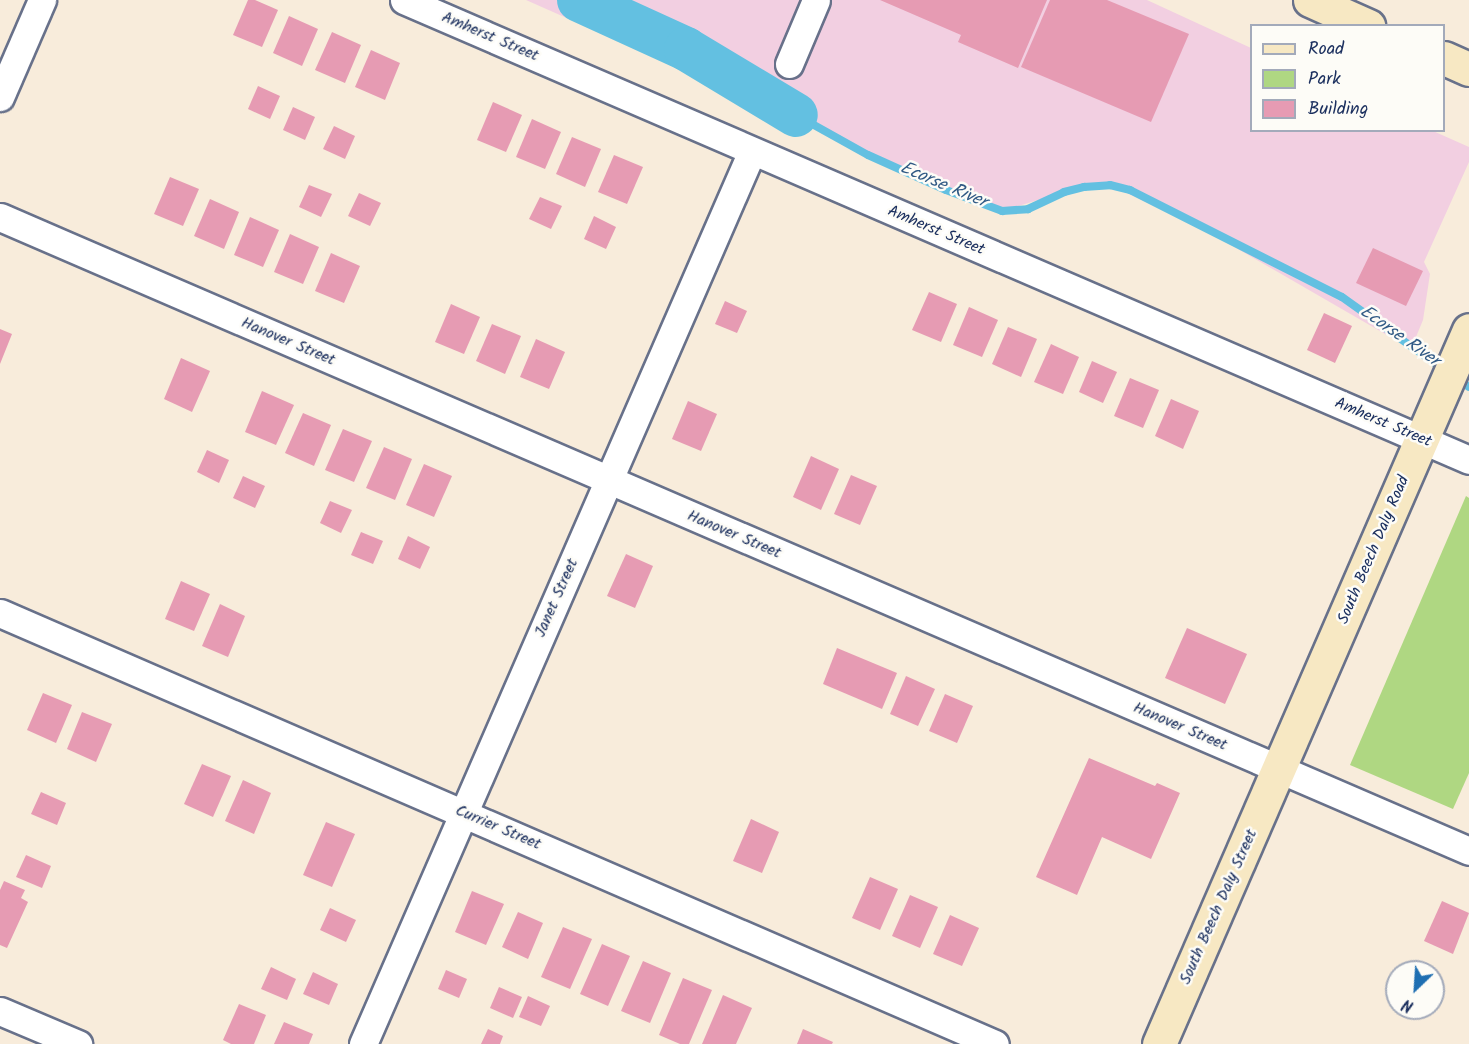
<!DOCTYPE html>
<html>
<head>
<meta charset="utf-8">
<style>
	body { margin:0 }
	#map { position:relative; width:1469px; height:1044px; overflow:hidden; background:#f8ecdb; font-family:Kalam,sans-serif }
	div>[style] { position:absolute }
	.built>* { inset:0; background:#f2cfe1 }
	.green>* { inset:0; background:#afd782 }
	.stream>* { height:8px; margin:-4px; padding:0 4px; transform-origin:4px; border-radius:4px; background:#63c0e1 }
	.river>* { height:44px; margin:-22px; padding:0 22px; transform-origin:22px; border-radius:22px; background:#63c0e1 }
	.building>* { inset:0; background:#e69bb3 }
	.roads { filter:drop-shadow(2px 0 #68718a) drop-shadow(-2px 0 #68718a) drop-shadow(0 2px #68718a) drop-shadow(0 -2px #68718a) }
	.minor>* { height:27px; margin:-13.5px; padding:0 13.5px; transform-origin:13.5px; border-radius:13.5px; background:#fff }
	.secondary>* { height:33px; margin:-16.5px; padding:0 16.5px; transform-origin:16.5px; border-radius:16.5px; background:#f7e8c3 }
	span { translate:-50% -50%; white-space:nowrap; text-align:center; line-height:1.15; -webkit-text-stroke:5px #fdfcf7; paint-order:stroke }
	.street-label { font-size:16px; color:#1b2f5e }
	.water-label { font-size:18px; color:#315a85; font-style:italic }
	.legend { position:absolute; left:1250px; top:24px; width:195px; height:108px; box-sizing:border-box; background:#fdfcf7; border:2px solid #a3aaba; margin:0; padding:8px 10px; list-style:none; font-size:18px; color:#1b2f5e }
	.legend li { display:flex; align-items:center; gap:12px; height:30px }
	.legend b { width:30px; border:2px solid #a3aaba }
	.north { position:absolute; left:1385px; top:960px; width:60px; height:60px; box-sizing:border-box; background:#fdfcf7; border:2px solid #a3aaba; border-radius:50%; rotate:205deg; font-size:16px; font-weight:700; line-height:24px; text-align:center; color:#1b2f5e }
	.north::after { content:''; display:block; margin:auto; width:21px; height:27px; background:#1f6fb2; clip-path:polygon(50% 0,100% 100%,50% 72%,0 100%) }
</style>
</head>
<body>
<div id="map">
	<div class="built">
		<div style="clip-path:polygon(526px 0,1147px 0,1251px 48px,1252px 130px,1433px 131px,1469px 147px,1469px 162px,1424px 262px,1430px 274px,1423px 320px,1411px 349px,1205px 230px,1110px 185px,1064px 192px,1002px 211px)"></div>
	</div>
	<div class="green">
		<div style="clip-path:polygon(1466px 496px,1469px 498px,1469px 773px,1453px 809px,1350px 765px)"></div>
	</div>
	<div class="stream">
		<div style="left:796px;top:115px;width:82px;rotate:29.1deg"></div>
		<div style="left:868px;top:155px;width:85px;rotate:24.2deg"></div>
		<div style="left:946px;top:190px;width:60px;rotate:20.6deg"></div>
		<div style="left:1002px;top:211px;width:26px;rotate:-4deg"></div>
		<div style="left:1028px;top:209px;width:40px;rotate:-25deg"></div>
		<div style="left:1064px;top:192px;width:21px;rotate:-14deg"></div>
		<div style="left:1084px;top:187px;width:26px;rotate:-4deg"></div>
		<div style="left:1110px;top:185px;width:21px;rotate:14deg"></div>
		<div style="left:1130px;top:190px;width:237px;rotate:26.8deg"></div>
		<div style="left:1342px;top:297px;width:124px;rotate:35.5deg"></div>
		<div style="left:1456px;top:377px;width:16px;rotate:38deg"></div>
	</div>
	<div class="river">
		<div style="left:579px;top:0;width:118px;rotate:24.6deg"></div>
		<div style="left:686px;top:49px;width:128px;rotate:31deg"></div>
	</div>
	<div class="building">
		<div style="clip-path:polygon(248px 0,255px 0,278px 10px,262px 47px,233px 35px)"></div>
		<div style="clip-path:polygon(880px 0,1047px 0,1018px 68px,958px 42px,961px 35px)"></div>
		<div style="clip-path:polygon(1050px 0,1107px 0,1189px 34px,1151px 122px,1021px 67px)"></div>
		<div style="clip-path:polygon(289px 16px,318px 29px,302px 66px,273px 53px)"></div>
		<div style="clip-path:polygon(332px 32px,361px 45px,345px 83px,315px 70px)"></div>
		<div style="clip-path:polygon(371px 50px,400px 63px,385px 100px,355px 87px)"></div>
		<div style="clip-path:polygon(258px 86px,280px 96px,270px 119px,248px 109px)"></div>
		<div style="clip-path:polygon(493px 102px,522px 115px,506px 152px,477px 140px)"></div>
		<div style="clip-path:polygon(293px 107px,315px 117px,305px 140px,283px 130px)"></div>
		<div style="clip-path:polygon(532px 119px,561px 132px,545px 169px,516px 157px)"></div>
		<div style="clip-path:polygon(334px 126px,355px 136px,345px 159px,323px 149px)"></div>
		<div style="clip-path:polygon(572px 137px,601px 149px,585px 187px,556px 174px)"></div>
		<div style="clip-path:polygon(614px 155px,643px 167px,627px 204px,598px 192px)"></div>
		<div style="clip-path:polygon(170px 177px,199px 189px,183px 226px,154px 214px)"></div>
		<div style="clip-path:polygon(309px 185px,332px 194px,321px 217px,299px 207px)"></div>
		<div style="clip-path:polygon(359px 193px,381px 203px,370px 226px,348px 216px)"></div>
		<div style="clip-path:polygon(540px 197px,562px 206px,551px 229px,529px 219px)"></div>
		<div style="clip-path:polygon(210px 199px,239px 212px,224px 249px,194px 236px)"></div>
		<div style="clip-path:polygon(594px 216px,616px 227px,606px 249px,584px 239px)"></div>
		<div style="clip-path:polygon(250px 217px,279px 230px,263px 267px,234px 255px)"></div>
		<div style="clip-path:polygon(290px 234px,319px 247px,303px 284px,274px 272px)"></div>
		<div style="clip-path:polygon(1373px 248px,1423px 271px,1406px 306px,1356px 283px)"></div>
		<div style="clip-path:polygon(331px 253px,360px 266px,344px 303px,315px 291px)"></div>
		<div style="clip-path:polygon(929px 292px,957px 304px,941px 342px,912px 330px)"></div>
		<div style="clip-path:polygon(725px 301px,747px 311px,737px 333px,715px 324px)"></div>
		<div style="clip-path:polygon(451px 304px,480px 317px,464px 354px,435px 342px)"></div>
		<div style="clip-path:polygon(969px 307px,998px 320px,982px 357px,953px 345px)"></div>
		<div style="clip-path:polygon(1324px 313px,1352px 326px,1335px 363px,1307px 350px)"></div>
		<div style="clip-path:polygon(492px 324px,521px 336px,505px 374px,476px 361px)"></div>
		<div style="clip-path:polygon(1008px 327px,1037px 339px,1021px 377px,992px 364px)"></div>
		<div style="clip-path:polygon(0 329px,12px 334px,0 364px)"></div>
		<div style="clip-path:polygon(536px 339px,565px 352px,549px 389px,520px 377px)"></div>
		<div style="clip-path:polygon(1051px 344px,1079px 357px,1063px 394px,1034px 382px)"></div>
		<div style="clip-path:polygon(181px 358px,210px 371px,192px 412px,164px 399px)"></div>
		<div style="clip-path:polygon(1092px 361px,1117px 372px,1103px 403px,1079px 392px)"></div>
		<div style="clip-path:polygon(1130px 378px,1159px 390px,1143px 428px,1114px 416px)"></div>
		<div style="clip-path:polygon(262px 391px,294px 405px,276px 445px,245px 432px)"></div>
		<div style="clip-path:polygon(1171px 399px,1199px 411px,1183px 449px,1155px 436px)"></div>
		<div style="clip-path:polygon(688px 401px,717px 414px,701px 451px,672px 439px)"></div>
		<div style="clip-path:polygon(303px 413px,331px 425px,314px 466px,285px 453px)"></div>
		<div style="clip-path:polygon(343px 429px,372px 441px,354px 482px,325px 470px)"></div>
		<div style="clip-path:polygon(384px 447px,412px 459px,395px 500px,366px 488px)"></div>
		<div style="clip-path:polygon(207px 450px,229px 460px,219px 483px,197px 472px)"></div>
		<div style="clip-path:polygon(811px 456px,839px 469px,821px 510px,793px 497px)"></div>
		<div style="clip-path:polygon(424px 464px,452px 476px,434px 517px,406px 505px)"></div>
		<div style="clip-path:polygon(851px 475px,877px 486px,860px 525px,834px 514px)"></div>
		<div style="clip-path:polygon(243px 476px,265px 486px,255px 508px,233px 498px)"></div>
		<div style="clip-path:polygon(330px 501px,352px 510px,341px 533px,320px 523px)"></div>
		<div style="clip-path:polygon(361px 532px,383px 541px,373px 564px,351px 555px)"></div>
		<div style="clip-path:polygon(408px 536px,430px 547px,420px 569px,398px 559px)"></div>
		<div style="clip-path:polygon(626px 554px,653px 566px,635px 608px,607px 596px)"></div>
		<div style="clip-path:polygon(181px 581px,210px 594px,194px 631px,165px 619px)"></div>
		<div style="clip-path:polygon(220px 604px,245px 616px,228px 657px,202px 646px)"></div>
		<div style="clip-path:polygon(1187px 628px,1247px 654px,1225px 704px,1165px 678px)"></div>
		<div style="clip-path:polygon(837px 648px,897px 673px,882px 709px,823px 684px)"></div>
		<div style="clip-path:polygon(906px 676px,935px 689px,918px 726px,890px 714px)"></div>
		<div style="clip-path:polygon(43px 693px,72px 705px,56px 743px,27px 730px)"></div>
		<div style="clip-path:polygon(945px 694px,973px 706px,957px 743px,929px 731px)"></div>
		<div style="clip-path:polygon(82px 712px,112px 724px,96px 762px,67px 749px)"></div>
		<div style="clip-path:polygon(1089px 758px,1155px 786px,1157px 783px,1180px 793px,1151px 859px,1102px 837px,1077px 895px,1036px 877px)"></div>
		<div style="clip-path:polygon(202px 764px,231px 776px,213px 817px,184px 804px)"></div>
		<div style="clip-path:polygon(243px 780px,271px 793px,254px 834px,225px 821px)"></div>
		<div style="clip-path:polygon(41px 792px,66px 803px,57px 825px,31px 814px)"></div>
		<div style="clip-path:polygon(751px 819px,779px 832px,762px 873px,733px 861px)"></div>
		<div style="clip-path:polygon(326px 822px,355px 834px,332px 887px,303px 875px)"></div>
		<div style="clip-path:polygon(26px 855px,51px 866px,42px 888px,16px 877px)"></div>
		<div style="clip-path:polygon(870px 877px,898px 889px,880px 930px,852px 918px)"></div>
		<div style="clip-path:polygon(4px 881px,25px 890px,21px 898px,28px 902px,7px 948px,0 945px,0 890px)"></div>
		<div style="clip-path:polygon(472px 891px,504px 904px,486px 945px,455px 932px)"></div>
		<div style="clip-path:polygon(910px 895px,938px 907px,920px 948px,892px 936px)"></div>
		<div style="clip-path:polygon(1442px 901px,1469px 913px,1453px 954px,1424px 941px)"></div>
		<div style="clip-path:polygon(330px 908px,356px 920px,346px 942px,320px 930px)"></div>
		<div style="clip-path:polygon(518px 912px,543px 923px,528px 959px,502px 947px)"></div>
		<div style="clip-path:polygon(950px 915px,979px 928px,962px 966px,933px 954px)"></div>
		<div style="clip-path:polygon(563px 927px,592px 939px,570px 989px,541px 977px)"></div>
		<div style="clip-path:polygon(602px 944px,630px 956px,608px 1006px,580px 994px)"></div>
		<div style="clip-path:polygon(643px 961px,671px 973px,650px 1023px,621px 1011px)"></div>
		<div style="clip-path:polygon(271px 967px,296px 979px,287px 1000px,261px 989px)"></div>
		<div style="clip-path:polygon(446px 970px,467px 979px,459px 998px,438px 989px)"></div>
		<div style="clip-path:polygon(313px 972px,338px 984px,329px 1005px,303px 994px)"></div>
		<div style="clip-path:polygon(683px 978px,712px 990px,689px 1044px,680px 1044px,659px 1035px)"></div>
		<div style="clip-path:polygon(499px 987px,522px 997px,513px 1018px,490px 1008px)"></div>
		<div style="clip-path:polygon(723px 995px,752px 1008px,736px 1044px,702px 1044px)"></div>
		<div style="clip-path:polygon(528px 996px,550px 1006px,541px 1026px,519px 1017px)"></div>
		<div style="clip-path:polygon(239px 1004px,266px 1015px,254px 1044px,231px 1044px,223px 1040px)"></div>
		<div style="clip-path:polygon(284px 1022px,313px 1034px,309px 1044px,274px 1044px)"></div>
		<div style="clip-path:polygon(488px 1029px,503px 1036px,500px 1044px,481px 1044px)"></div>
		<div style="clip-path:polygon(803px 1029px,833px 1042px,832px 1044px,797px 1044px)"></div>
	</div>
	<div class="roads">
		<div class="minor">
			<div style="left:404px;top:0;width:1160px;rotate:23.36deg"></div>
			<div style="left:789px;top:64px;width:69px;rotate:-67.1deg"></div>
			<div style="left:0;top:97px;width:106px;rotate:-66.6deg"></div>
			<div style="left:0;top:217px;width:1600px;rotate:23.34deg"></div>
			<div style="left:0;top:613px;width:1084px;rotate:23.42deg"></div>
			<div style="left:0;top:1011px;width:85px;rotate:22.9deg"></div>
			<div style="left:363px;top:1044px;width:974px;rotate:-66.46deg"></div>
		</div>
		<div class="secondary">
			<div style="left:1310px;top:0;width:64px;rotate:24.1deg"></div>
			<div style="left:1444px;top:58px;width:27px;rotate:24deg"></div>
			<div style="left:1159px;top:1044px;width:778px;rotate:-66.53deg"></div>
		</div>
	</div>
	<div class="street-label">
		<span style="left:490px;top:37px;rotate:23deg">Amherst Street</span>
		<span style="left:936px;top:231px;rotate:23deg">Amherst Street</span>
		<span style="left:288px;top:342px;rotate:23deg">Hanover Street</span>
		<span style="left:1383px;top:423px;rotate:23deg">Amherst Street</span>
		<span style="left:734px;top:535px;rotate:23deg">Hanover Street</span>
		<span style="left:1374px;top:550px;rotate:-67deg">South Beech Daly Road</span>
		<span style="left:557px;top:598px;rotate:-66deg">Janet Street</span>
		<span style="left:1180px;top:727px;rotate:23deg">Hanover Street</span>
		<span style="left:498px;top:828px;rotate:23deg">Currier Street</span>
		<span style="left:1219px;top:907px;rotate:-66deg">South Beech Daly Street</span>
	</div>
	<div class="water-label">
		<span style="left:943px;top:186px;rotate:23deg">Ecorse River</span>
		<span style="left:1399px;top:337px;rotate:35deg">Ecorse River</span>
	</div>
	<ul class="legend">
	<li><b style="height:8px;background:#f7e8c3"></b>Road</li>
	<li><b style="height:16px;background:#afd782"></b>Park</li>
	<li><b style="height:16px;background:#e69bb3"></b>Building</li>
	</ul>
	<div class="north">N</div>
</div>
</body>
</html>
